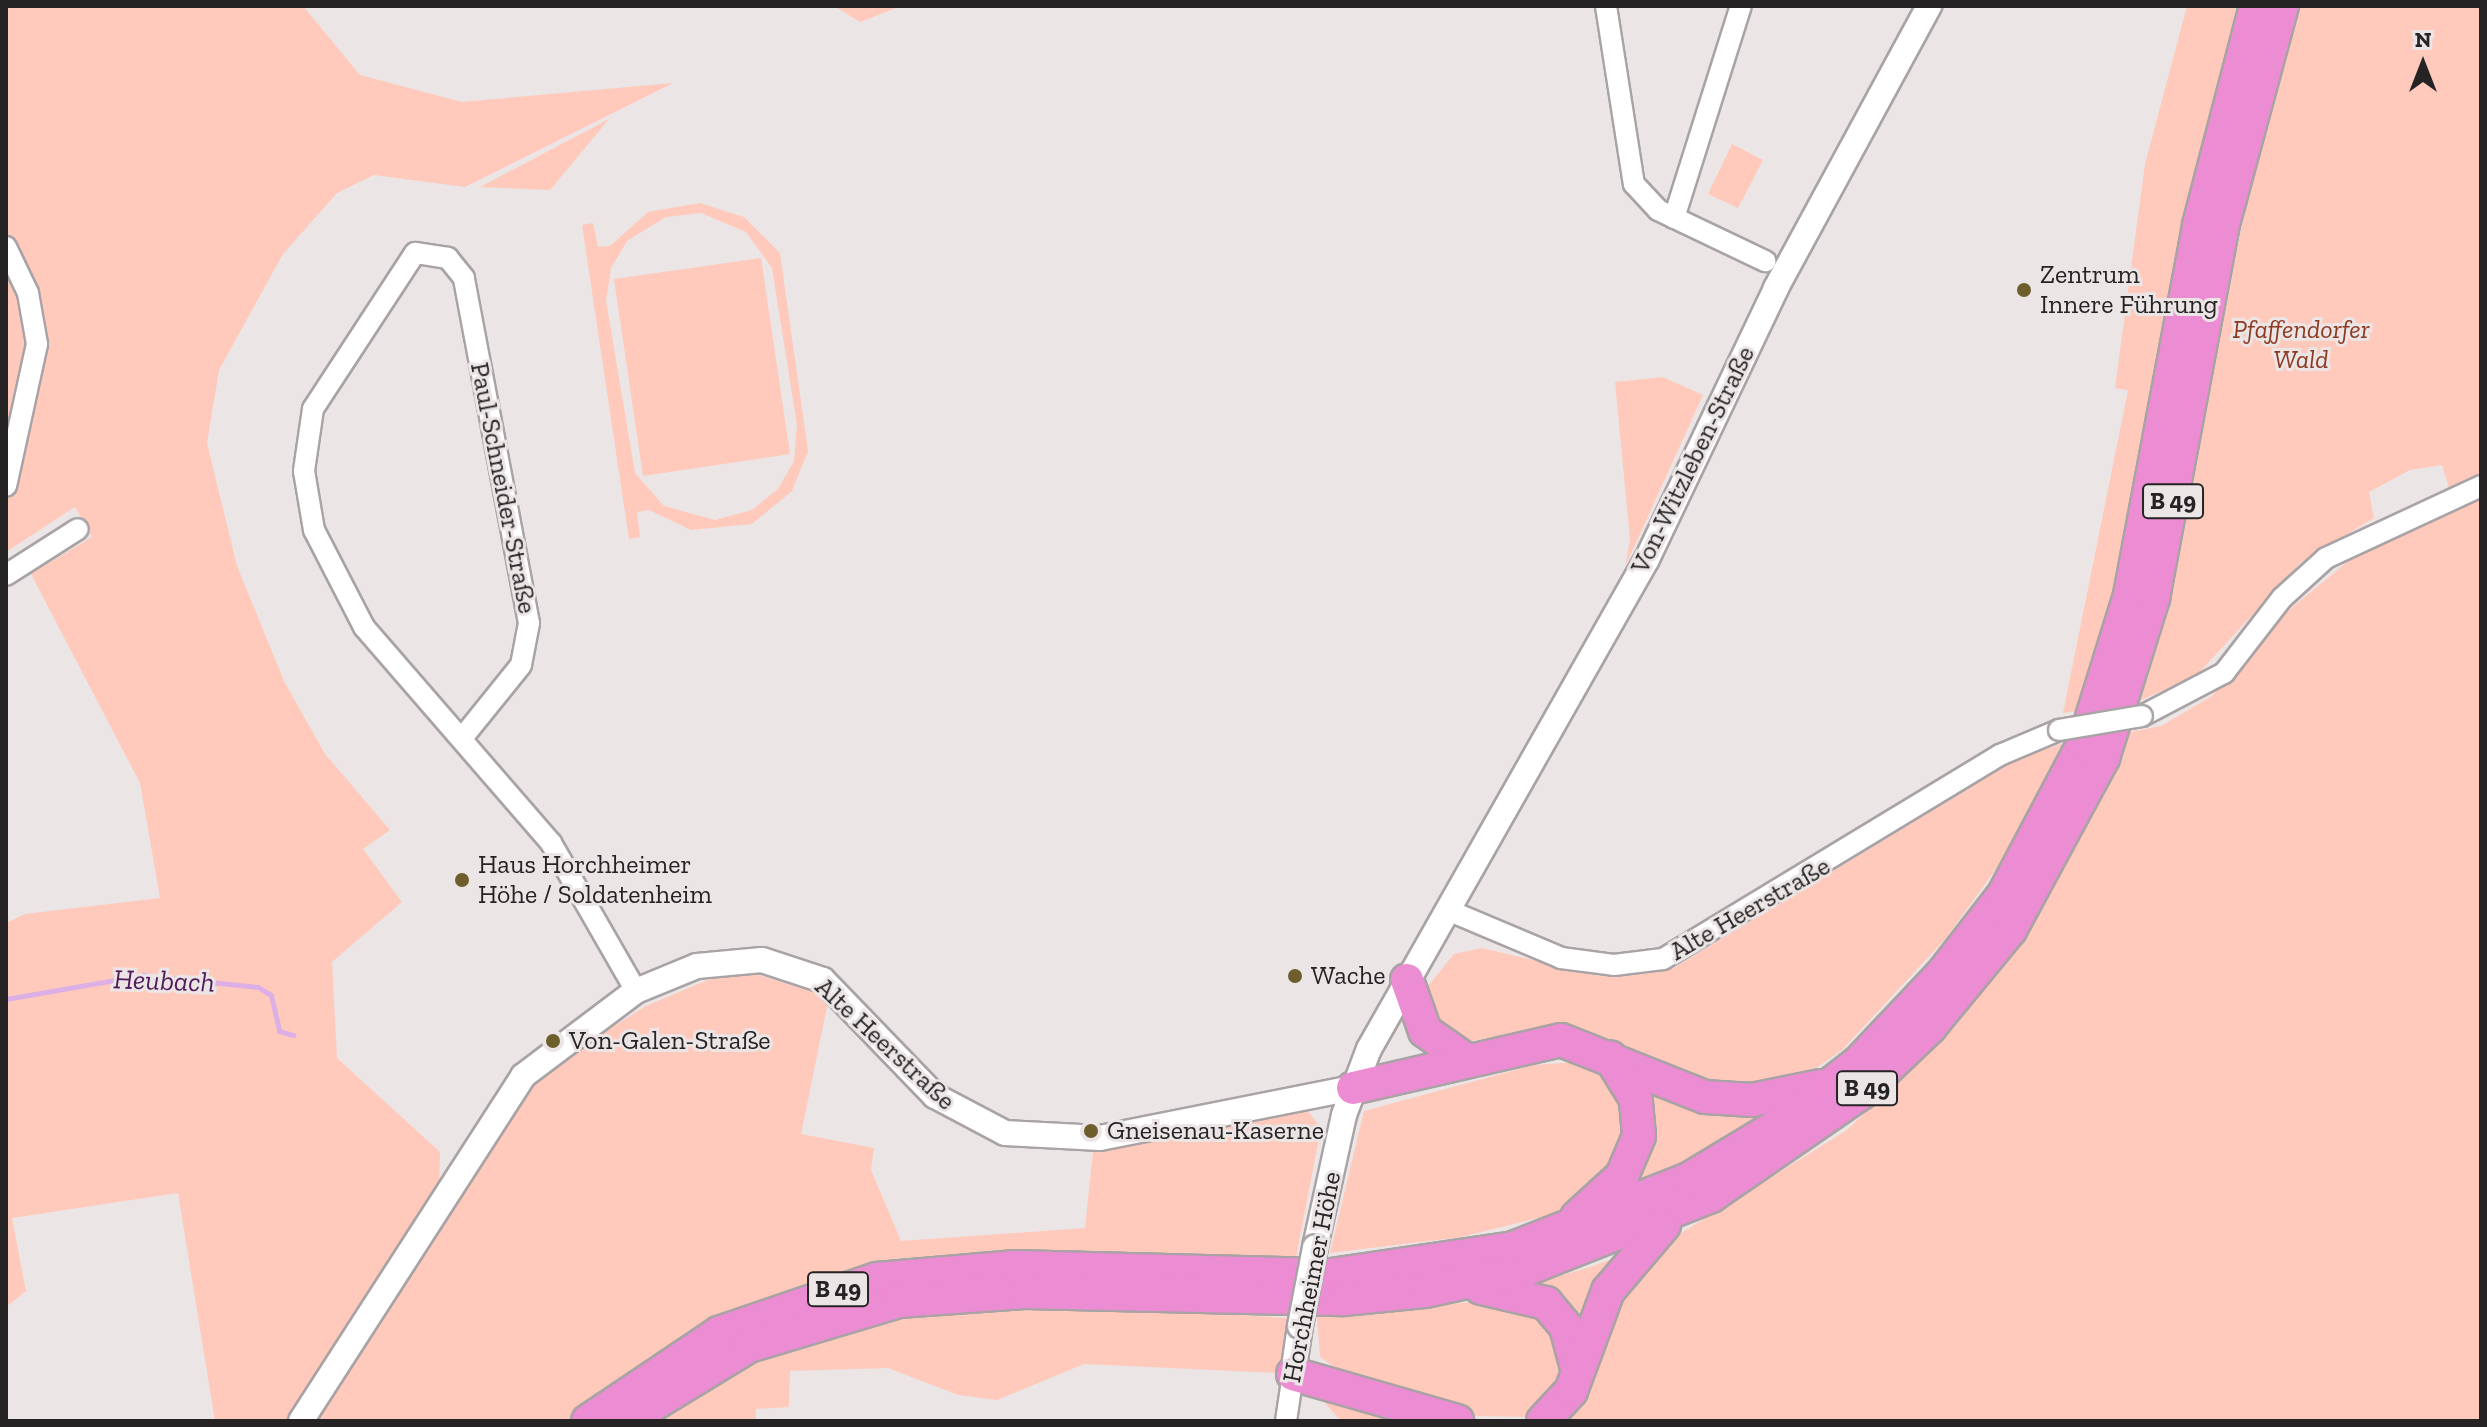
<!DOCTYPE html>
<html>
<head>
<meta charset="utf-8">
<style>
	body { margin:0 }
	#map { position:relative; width:2487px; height:1427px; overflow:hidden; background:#ebe5e6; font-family:"Zilla Slab",serif }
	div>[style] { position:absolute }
	.green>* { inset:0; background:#ffcabb }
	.stream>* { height:5px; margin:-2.5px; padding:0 2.5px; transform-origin:2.5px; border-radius:2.5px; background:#dcafe6 }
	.roads { filter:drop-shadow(2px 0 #a9a3a5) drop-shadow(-2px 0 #a9a3a5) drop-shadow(0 2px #a9a3a5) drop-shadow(0 -2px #a9a3a5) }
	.minor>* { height:20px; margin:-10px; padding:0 10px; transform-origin:10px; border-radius:10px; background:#fff }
	.tertiary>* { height:24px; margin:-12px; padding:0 12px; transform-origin:12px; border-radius:12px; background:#fff }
	.trunk>* { height:32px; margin:-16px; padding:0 16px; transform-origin:16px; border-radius:16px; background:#ec8cd2 }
	.bridges { filter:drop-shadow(2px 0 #a9a3a5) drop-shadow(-2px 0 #a9a3a5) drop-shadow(0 2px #a9a3a5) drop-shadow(0 -2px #a9a3a5) }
	.minor-bridge>* { height:20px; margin:-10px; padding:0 10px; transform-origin:10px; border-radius:10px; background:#fff }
	.tertiary-bridge>* { height:24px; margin:-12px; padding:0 12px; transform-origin:12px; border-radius:12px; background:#fff }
	.dots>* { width:22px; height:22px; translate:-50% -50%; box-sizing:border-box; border:4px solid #ebe5e6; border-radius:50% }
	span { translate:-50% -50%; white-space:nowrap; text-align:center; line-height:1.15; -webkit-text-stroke:6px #ebe5e6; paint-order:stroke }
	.shield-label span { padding:2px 6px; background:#ebe5e6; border:2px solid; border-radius:6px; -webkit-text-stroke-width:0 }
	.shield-label { font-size:24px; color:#252323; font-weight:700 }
	.poi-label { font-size:26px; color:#252323 }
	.left { translate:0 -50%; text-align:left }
	.park-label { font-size:26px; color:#8e3a22; font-style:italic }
	.street-label { font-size:26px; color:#252323 }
	.water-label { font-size:28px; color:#511b5c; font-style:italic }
	.frame { position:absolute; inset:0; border:8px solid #252323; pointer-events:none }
	.north { position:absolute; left:2383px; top:24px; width:80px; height:80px; -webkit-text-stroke:6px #ebe5e6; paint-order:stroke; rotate:0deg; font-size:22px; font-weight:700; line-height:32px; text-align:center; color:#252323 }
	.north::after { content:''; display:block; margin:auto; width:28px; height:36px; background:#252323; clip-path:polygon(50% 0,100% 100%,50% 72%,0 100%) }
</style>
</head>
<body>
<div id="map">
	<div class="green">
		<div style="clip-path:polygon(6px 6px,303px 6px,360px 75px,462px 102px,673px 83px,465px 187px,374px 175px,337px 193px,283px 254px,219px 370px,207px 443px,237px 566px,284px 681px,325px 754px,390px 830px,363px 849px,402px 902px,332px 962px,337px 1058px,440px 1152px,439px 1183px,291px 1421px,215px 1421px,178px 1193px,12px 1218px,26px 1291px,6px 1307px,6px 923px,25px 914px,160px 898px,140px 783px,31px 574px,92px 537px,75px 507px,6px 552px)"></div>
		<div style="clip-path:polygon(834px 6px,901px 6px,860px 22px)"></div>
		<div style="clip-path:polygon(2187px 6px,2248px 6px,2085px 710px,2063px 713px,2128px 390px,2115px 388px,2145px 164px)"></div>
		<div style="clip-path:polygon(2292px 6px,2481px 6px,2481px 479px,2451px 494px,2442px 465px,2410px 470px,2369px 492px,2374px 518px,2300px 563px,2196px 676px,2134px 703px)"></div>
		<div style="clip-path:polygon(609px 119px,550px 190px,480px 187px)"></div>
		<div style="clip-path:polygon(1732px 144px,1763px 160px,1738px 208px,1708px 194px)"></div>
		<div style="clip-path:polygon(evenodd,700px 203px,744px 217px,780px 253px,808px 451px,792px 491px,752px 524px,691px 530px,649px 510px,637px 512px,640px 537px,629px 539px,582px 225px,593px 223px,598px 247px,610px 246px,648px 212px,700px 203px,701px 213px,746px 232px,772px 268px,797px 425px,794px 461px,778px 489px,752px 510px,715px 520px,664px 506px,635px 473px,606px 301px,611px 268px,627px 241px,666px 217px,701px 213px)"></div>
		<div style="clip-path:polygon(761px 258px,790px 454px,643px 476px,614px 279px)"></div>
		<div style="clip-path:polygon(1663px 377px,1703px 395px,1625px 567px,1630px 539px,1615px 382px)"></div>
		<div style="clip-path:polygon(2481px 497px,2481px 1421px,1557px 1421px,1601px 1320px,1662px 1245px,1847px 1130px,1956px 1026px,2070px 856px,2124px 733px,2161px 726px,2212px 696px,2289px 610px,2369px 544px)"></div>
		<div style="clip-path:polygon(2073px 740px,2043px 804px,1946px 938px,1842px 1050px,1796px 1082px,1721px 1093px,1576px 1031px,1539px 1029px,1466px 1042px,1441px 1033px,1424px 991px,1454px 954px,1482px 948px,1599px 976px,1674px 968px,2019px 758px)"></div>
		<div style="clip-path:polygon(736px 968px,829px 997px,801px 1134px,874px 1148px,871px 1170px,901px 1241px,1085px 1228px,1093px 1151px,1307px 1110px,1321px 1128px,1296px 1257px,1126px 1252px,908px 1260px,825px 1278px,720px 1321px,570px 1421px,316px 1421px,489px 1142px,543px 1071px,646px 1006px)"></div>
		<div style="clip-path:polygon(1576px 1062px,1612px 1079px,1628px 1109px,1620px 1161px,1584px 1198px,1551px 1215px,1461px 1237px,1330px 1253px,1364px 1111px,1534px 1065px)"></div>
		<div style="clip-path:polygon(1634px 1078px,1765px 1107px,1771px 1117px,1632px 1196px)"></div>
		<div style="clip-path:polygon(1625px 1254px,1583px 1325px,1530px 1285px,1590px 1267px)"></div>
		<div style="clip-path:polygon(1492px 1300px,1549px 1317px,1566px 1374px,1530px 1417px,1476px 1416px,1351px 1379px,1320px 1357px,1317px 1317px)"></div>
		<div style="clip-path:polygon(1068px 1305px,1287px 1318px,1283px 1359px,1276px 1373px,1084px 1364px,997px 1400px,958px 1395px,888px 1368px,790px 1371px,789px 1407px,756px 1409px,756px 1421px,643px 1421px,727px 1368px,863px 1318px)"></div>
		<div style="clip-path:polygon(1335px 1400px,1423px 1421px,1341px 1421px,1325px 1403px)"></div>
	</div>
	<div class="stream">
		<div style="left:6px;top:999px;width:139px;rotate:-9.9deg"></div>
		<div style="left:143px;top:975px;width:116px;rotate:6deg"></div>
		<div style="left:258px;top:987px;width:15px;rotate:32deg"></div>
		<div style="left:271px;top:995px;width:37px;rotate:77deg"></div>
		<div style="left:279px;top:1031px;width:15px;rotate:16deg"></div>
	</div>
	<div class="roads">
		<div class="minor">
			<div style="left:1606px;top:6px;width:180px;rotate:81.1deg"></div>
			<div style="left:1634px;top:184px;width:35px;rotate:47deg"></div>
			<div style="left:1658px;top:210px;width:119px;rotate:25.5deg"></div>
			<div style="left:1674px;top:218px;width:222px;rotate:-72.5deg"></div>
			<div style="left:6px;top:247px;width:51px;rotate:64.4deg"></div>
			<div style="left:28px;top:293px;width:52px;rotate:80deg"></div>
			<div style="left:37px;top:344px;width:145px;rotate:102.3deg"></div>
			<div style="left:6px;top:575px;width:85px;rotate:-32.6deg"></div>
			<div style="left:2142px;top:716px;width:93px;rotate:-27.7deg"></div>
			<div style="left:2224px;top:673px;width:95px;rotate:-52.3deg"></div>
			<div style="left:2282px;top:598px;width:59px;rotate:-42.3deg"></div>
			<div style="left:2326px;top:558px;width:171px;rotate:-24.9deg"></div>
			<div style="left:463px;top:737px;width:92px;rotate:-51.1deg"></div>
			<div style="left:521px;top:665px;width:43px;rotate:-79.2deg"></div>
			<div style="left:529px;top:623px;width:351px;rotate:-100.7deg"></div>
			<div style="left:464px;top:278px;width:26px;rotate:-129deg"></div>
			<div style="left:448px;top:258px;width:33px;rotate:-171deg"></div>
			<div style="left:415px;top:253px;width:186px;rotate:123.2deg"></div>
			<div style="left:313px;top:409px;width:63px;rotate:98.3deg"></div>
			<div style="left:304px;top:471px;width:60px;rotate:80.4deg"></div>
			<div style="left:314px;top:530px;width:109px;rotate:62.7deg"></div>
			<div style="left:364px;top:627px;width:286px;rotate:49.1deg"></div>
			<div style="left:551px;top:843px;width:171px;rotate:60.1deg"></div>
			<div style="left:1450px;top:911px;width:121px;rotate:22.9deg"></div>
			<div style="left:1561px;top:958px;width:53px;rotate:7.5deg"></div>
			<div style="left:1614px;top:965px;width:49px;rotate:-7deg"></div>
			<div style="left:1663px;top:959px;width:394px;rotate:-31.2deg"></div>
			<div style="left:2000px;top:755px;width:64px;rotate:-23deg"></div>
			<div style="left:1286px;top:1421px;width:48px;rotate:-81.5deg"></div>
		</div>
		<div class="tertiary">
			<div style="left:1315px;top:1247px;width:135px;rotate:-77.6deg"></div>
			<div style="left:1344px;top:1115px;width:71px;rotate:-69.3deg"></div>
			<div style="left:1369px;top:1049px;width:563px;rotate:-60.43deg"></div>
			<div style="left:1647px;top:559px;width:300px;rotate:-64.5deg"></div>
			<div style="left:1776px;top:288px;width:321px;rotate:-61.5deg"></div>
			<div style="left:1293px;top:1374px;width:49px;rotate:-81.7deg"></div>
			<div style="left:301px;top:1421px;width:410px;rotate:-57.2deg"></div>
			<div style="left:523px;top:1076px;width:141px;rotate:-37deg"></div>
			<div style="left:636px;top:991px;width:66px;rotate:-22.3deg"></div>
			<div style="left:697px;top:966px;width:65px;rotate:-5.3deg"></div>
			<div style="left:762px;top:960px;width:64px;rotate:18.2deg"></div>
			<div style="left:823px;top:980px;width:161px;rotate:46deg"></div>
			<div style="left:935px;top:1096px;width:79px;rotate:27.9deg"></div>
			<div style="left:1005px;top:1133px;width:95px;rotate:3deg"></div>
			<div style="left:1100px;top:1138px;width:258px;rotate:-11.2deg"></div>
		</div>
		<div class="trunk">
			<div style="left:1407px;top:980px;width:54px;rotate:70.6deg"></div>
			<div style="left:1425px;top:1031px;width:50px;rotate:35.3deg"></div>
			<div style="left:1353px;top:1088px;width:213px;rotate:-13deg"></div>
			<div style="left:1561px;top:1040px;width:155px;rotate:21.6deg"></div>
			<div style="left:1705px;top:1097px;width:47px;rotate:3.7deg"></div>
			<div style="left:1752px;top:1100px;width:69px;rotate:-11.6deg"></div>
			<div style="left:1577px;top:1217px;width:61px;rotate:-42.3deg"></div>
			<div style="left:1622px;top:1176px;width:43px;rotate:-67deg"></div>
			<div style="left:1639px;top:1136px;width:37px;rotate:-95deg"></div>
			<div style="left:1636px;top:1099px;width:49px;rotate:-121.8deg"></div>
			<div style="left:1481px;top:1288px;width:67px;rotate:13deg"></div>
			<div style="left:1546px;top:1303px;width:31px;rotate:50deg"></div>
			<div style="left:1566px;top:1327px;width:42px;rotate:75deg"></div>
			<div style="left:1293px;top:1374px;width:171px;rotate:16deg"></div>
			<div style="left:588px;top:1421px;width:158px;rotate:-33.9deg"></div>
			<div style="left:719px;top:1333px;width:167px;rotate:-18.9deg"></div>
			<div style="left:877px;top:1279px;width:139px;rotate:-5deg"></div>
			<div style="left:1015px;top:1267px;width:316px;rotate:1.5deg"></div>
			<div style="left:1331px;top:1275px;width:184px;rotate:-8.4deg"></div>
			<div style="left:1513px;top:1248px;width:189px;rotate:-21.4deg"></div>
			<div style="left:1689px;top:1179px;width:103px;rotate:-31.1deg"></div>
			<div style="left:1777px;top:1126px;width:103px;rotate:-37.9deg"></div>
			<div style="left:1858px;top:1063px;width:124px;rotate:-46.6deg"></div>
			<div style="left:1943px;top:973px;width:100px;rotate:-52.3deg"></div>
			<div style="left:2004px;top:894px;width:171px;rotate:-62.1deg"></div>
			<div style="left:2084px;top:743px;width:155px;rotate:-72.7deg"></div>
			<div style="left:2130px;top:595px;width:376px;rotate:-79.4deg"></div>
			<div style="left:2199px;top:225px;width:226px;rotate:-75.4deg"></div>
			<div style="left:626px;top:1421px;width:144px;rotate:-31.4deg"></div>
			<div style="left:749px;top:1346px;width:157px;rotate:-16.7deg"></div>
			<div style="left:899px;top:1301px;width:126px;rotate:-4.1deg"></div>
			<div style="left:1025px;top:1292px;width:319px;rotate:1.3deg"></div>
			<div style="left:1344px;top:1299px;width:81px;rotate:-5.6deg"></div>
			<div style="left:1425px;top:1291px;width:104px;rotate:-12.2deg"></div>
			<div style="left:1527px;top:1269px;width:198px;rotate:-21.6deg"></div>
			<div style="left:1711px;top:1196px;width:182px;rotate:-34.5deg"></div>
			<div style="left:1861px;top:1093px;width:95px;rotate:-43.7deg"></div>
			<div style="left:1930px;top:1027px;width:126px;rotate:-50.5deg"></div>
			<div style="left:2010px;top:930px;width:196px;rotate:-61.6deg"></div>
			<div style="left:2103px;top:758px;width:168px;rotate:-72.6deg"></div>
			<div style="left:2153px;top:598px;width:376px;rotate:-79.4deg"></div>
			<div style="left:2222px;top:228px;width:230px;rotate:-74.9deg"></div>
			<div style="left:1543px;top:1421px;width:41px;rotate:-47deg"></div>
			<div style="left:1571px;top:1391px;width:107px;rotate:-69.7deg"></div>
			<div style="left:1608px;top:1291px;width:87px;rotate:-49.7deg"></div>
		</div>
	</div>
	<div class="bridges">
		<div class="minor-bridge">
			<div style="left:2059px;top:730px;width:84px;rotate:-9.6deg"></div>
		</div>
		<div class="tertiary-bridge">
			<div style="left:1300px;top:1326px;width:80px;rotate:-79.2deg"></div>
		</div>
	</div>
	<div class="dots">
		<div style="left:2024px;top:290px;background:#6d5e2c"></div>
		<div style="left:462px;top:880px;background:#6d5e2c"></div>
		<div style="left:1295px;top:976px;background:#6d5e2c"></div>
		<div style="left:553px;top:1041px;background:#6d5e2c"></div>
		<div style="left:1091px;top:1131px;background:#6d5e2c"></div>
	</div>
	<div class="shield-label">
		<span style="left:2173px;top:501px">B 49</span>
		<span style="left:1867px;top:1088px">B 49</span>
		<span style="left:838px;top:1289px">B 49</span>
	</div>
	<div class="poi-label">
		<span class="left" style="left:2040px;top:290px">Zentrum<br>Innere Führung</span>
		<span class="left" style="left:478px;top:880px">Haus Horchheimer<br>Höhe / Soldatenheim</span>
		<span class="left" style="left:1311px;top:976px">Wache</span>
		<span class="left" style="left:569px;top:1041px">Von-Galen-Straße</span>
		<span class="left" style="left:1107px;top:1131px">Gneisenau-Kaserne</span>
	</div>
	<div class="park-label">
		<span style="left:2301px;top:345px">Pfaffendorfer<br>Wald</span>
	</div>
	<div class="street-label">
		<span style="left:1693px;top:460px;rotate:-64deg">Von-Witzleben-Straße</span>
		<span style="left:503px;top:488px;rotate:79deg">Paul-Schneider-Straße</span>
		<span style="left:1750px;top:909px;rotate:-30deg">Alte Heerstraße</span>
		<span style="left:885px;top:1044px;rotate:43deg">Alte Heerstraße</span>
		<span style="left:1312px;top:1277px;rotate:-79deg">Horchheimer Höhe</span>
	</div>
	<div class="water-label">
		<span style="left:164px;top:981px;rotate:2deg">Heubach</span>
	</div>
	<div class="frame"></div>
	<div class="north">N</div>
</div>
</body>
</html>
